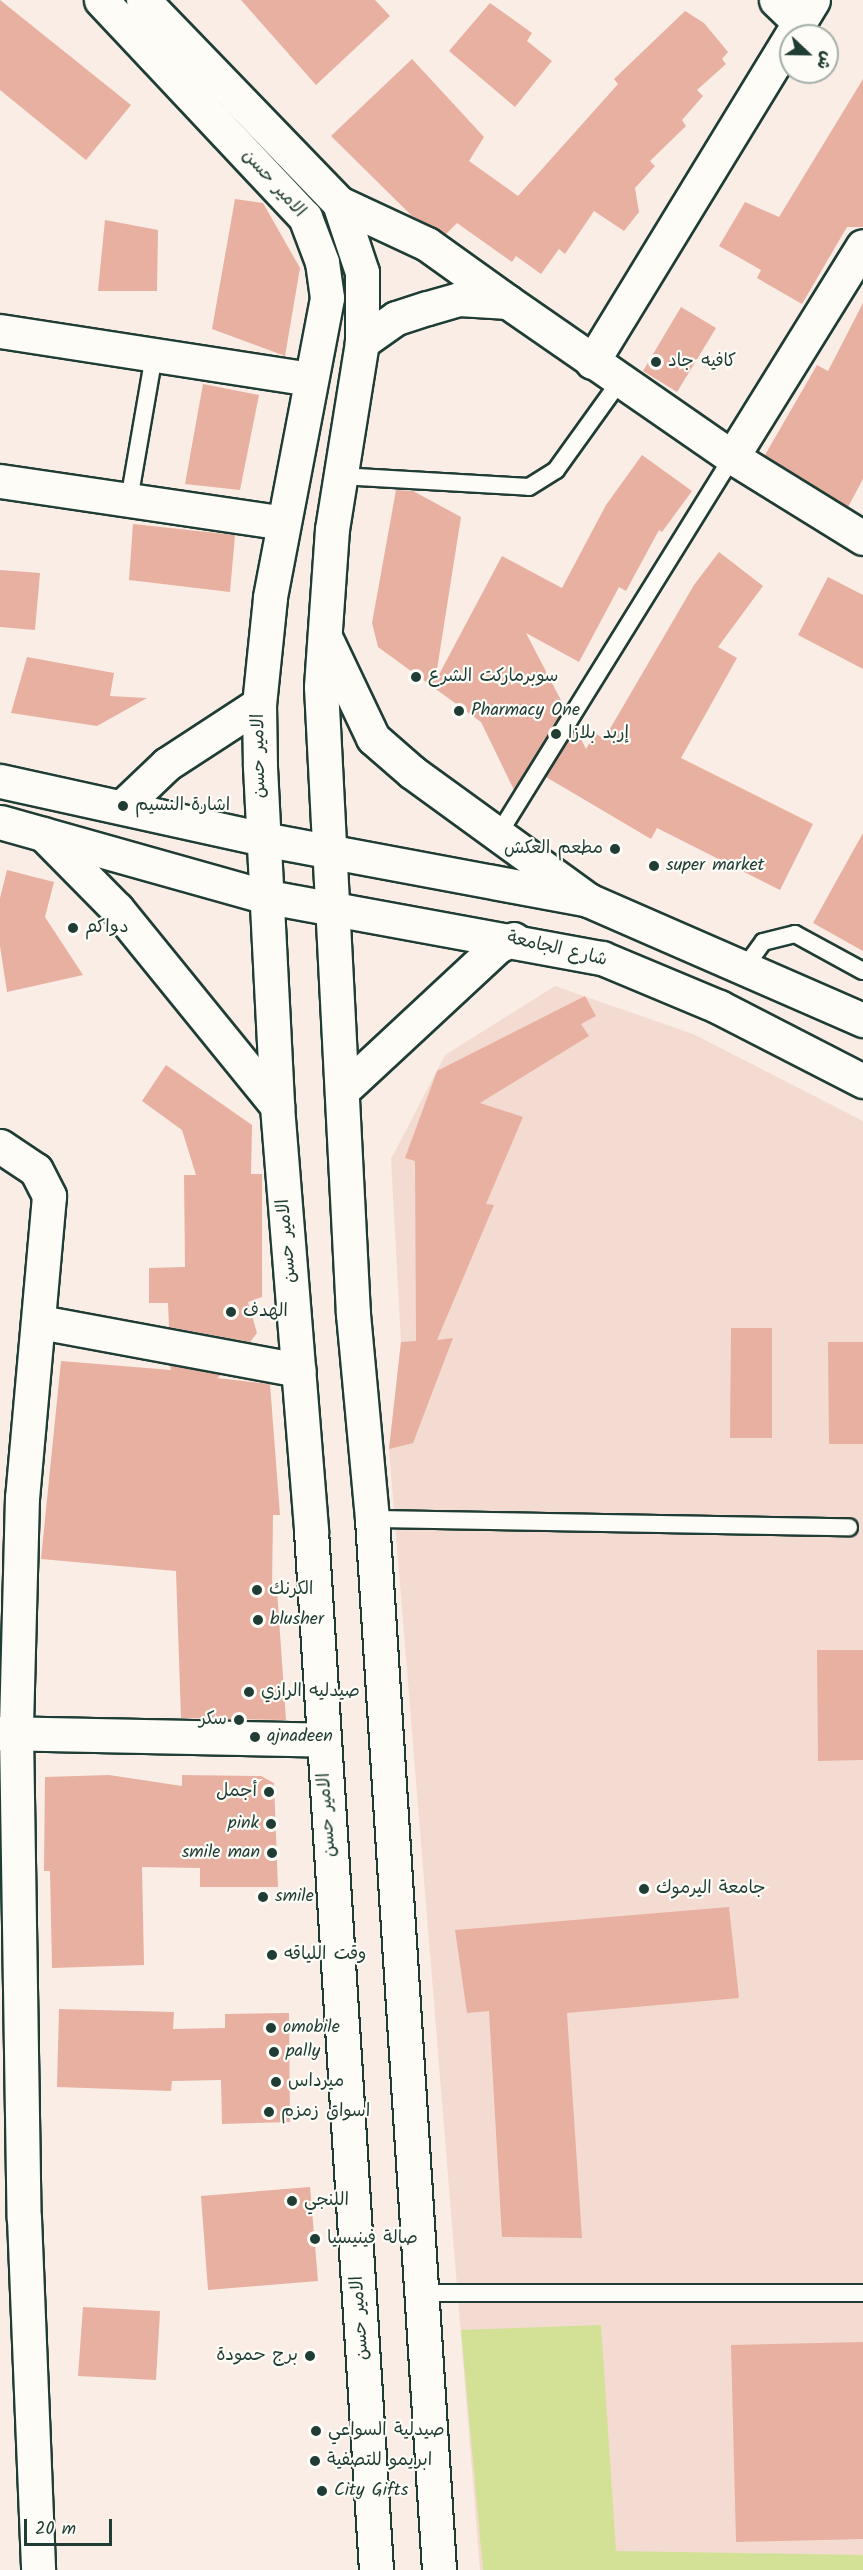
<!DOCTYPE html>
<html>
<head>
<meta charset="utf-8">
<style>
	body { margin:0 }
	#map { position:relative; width:863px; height:2570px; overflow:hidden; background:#f9ede6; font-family:Kalam,"Playpen Sans Arabic",sans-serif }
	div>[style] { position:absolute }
	.built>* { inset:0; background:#f4dbd1 }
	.green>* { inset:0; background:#d2e195 }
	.building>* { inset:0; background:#e8b0a0 }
	.roads { filter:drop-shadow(2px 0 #1f3d34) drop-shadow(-2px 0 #1f3d34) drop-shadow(0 2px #1f3d34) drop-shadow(0 -2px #1f3d34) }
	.service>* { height:16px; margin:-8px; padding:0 8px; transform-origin:8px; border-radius:8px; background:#fdfcf7 }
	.minor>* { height:33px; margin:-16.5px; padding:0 16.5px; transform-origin:16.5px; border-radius:16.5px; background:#fdfcf7 }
	.secondary>* { height:33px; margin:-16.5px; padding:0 16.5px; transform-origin:16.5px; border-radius:16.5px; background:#fdfcf7 }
	.primary>* { height:33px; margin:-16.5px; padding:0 16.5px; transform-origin:16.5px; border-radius:16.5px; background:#fdfcf7 }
	.dots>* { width:16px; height:16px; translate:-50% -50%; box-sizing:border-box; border:3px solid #fdfcf7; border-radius:50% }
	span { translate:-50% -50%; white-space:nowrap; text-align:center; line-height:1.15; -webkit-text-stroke:4.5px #fdfcf7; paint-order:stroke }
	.street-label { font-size:18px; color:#1f3d34 }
	.poi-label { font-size:18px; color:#1f3d34 }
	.left { translate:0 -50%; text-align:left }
	.right { translate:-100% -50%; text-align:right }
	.north { position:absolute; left:779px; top:24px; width:60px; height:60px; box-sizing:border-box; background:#fdfcf7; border:2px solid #a4b0a9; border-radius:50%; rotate:112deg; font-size:16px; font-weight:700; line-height:24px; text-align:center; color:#1f3d34 }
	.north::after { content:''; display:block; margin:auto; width:21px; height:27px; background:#1f3d34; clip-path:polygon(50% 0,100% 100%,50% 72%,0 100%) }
	.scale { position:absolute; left:24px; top:2519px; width:88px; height:27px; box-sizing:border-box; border:3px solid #1f3d34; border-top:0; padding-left:8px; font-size:18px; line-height:21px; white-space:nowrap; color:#1f3d34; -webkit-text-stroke:4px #fdfcf7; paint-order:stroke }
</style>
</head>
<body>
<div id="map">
	<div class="built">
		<div style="clip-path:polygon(555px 986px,693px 1034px,863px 1121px,863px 2570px,480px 2570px,389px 1449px,401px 1342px,391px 1159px,445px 1055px)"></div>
	</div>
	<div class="green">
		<div style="clip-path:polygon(601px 2325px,616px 2551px,863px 2555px,863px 2570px,483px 2570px,461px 2330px)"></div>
	</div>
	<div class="building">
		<div style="clip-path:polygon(0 0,131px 105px,86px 160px,0 90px)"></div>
		<div style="clip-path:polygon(241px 0,375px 0,390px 16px,316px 85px)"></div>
		<div style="clip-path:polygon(490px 3px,532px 33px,527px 41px,552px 61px,515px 107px,449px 51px)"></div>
		<div style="clip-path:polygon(685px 11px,704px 23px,728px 52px,722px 59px,726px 64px,697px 90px,703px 96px,682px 120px,686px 126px,650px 161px,655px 166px,635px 188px,639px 212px,624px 231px,594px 211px,565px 254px,559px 249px,541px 274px,516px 256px,512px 262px,457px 223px,446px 234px,412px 216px,331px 136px,412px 59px,484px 137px,469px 161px,518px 196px,618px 84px,614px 79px)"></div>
		<div style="clip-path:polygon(863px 79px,863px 227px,847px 227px,802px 304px,757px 278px,761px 270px,719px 246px,745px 202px,779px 217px)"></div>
		<div style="clip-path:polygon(235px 199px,263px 203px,300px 268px,285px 356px,212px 329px)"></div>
		<div style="clip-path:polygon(105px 220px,158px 230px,157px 291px,98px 291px)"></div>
		<div style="clip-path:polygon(863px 303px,863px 479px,848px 507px,765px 455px,817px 365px,828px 371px)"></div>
		<div style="clip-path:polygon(681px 307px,716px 328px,677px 392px,643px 371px)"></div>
		<div style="clip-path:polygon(203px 384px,259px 395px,240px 490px,185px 484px)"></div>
		<div style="clip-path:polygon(642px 455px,692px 491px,662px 532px,659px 530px,626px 591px,619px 587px,579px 662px,526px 633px,565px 708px,514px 790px,481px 722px,378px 647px,372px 623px,396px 490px,413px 491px,461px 517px,435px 682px,502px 556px,562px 588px,606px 505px)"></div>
		<div style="clip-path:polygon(133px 524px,235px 535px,230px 592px,129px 580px)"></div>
		<div style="clip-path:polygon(719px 552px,763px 586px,718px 647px,737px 658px,681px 758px,813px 824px,780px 890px,657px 828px,651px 839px,546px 777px,576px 729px,586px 749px,595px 733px,604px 739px,694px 585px)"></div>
		<div style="clip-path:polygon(0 570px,40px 573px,35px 630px,0 627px)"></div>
		<div style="clip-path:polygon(828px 577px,863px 595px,863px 669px,798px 635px)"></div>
		<div style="clip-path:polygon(27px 657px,114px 673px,110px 696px,147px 698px,97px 726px,11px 713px)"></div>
		<div style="clip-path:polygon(863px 833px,863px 951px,813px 923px)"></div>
		<div style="clip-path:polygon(7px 870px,54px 882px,45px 917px,83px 975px,7px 992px,0 946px,0 898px)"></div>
		<div style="clip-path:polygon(585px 996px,596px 1016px,581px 1024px,589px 1036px,480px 1103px,523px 1117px,486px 1204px,494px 1205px,437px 1340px,453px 1338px,413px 1443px,389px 1449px,401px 1342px,416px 1341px,415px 1161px,405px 1158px,437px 1071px)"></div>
		<div style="clip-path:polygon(166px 1065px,252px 1125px,251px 1174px,262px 1174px,262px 1297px,248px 1302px,257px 1333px,250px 1342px,169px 1327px,168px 1303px,149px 1303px,149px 1268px,185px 1267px,184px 1175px,196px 1175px,182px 1130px,142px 1101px)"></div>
		<div style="clip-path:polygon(731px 1328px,772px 1328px,772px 1438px,730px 1438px)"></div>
		<div style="clip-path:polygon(828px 1342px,863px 1342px,863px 1444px,829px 1444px)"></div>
		<div style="clip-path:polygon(61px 1361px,171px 1370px,170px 1365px,221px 1375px,217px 1378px,270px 1384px,280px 1515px,273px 1515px,272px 1590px,277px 1590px,286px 1720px,181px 1718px,176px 1571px,41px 1559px)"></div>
		<div style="clip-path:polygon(817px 1650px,863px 1650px,863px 1760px,818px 1761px)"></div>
		<div style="clip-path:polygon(109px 1775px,182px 1786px,182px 1775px,261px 1776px,274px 1783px,278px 1887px,200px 1887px,200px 1868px,142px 1867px,144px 1965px,52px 1968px,50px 1871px,44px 1871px,45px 1777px)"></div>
		<div style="clip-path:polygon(729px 1907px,739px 1998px,567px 2013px,582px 2238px,502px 2237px,489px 2011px,467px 2013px,455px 1930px)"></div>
		<div style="clip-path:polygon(59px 2009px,174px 2012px,173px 2029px,225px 2028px,225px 2014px,289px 2013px,290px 2122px,222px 2124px,221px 2080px,172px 2081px,171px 2091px,57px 2087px)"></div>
		<div style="clip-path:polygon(310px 2187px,318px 2281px,208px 2290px,201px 2196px)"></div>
		<div style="clip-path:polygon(83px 2307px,160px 2311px,156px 2380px,78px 2376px)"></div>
		<div style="clip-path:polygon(863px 2342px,863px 2539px,736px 2542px,731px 2345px)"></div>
	</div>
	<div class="roads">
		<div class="service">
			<div style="left:340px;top:476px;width:189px;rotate:3.3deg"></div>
			<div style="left:529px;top:487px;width:32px;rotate:-32deg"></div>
			<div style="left:556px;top:470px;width:110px;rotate:-54.3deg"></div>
			<div style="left:129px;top:500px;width:147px;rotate:-80.2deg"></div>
			<div style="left:498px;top:835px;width:445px;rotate:-58.2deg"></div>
			<div style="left:745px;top:967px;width:31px;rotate:-54deg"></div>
			<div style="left:763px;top:942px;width:33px;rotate:-14deg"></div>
			<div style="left:795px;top:934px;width:77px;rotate:28.6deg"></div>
			<div style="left:372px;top:1519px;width:477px;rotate:1deg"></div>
			<div style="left:421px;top:2293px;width:442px"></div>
		</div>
		<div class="minor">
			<div style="left:776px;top:0;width:32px;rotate:44deg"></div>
			<div style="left:339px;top:203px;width:97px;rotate:25deg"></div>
			<div style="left:427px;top:244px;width:100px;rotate:35.6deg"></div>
			<div style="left:508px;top:302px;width:49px;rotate:-176.5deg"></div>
			<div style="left:459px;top:299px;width:33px;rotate:164deg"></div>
			<div style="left:427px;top:308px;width:33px;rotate:162deg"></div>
			<div style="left:396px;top:318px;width:42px;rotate:144.8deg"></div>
			<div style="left:508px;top:302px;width:272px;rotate:34.7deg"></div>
			<div style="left:732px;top:457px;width:154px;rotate:31.7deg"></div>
			<div style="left:0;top:331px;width:314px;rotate:8.8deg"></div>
			<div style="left:592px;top:362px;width:424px;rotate:-58.6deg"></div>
			<div style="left:732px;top:457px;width:248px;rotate:-58.2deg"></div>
			<div style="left:0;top:481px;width:286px;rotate:8.4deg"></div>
			<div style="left:0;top:1146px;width:43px;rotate:33.7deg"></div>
			<div style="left:36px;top:1170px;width:29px;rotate:63deg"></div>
			<div style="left:49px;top:1196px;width:302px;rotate:95.1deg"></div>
			<div style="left:22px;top:1497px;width:236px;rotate:91.5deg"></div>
			<div style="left:16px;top:1733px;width:485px;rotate:89.1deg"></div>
			<div style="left:24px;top:2218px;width:352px;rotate:87.7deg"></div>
			<div style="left:40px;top:1322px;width:263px;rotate:10.5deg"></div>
			<div style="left:0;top:1733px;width:322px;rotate:1.2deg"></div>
		</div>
		<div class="secondary">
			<div style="left:0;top:781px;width:269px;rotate:12.4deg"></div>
			<div style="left:263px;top:839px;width:331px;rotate:10.6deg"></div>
			<div style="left:588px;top:900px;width:300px;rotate:23.6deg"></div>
			<div style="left:0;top:822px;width:273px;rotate:15.7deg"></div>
			<div style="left:263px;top:896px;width:345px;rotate:10.4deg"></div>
			<div style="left:602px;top:958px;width:127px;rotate:22.7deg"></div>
			<div style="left:719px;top:1007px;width:162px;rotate:27.2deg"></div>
		</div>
		<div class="primary">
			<div style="left:101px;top:0;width:298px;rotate:46.8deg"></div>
			<div style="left:305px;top:217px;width:48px;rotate:69.3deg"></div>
			<div style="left:322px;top:262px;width:36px;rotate:82deg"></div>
			<div style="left:327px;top:298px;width:305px;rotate:100.8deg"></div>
			<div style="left:270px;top:598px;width:107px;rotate:95.9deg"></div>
			<div style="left:259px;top:704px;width:63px;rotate:89.1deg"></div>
			<div style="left:260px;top:767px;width:339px;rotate:87.1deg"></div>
			<div style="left:277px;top:1106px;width:426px;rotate:85.4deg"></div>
			<div style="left:311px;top:1531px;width:1041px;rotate:86.42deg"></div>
			<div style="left:143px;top:0;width:282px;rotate:46deg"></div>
			<div style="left:339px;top:203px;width:73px;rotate:71.6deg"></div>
			<div style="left:362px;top:272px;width:70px;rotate:90deg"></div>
			<div style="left:362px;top:342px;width:189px;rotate:99.1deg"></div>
			<div style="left:332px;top:529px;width:158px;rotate:94deg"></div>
			<div style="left:321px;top:687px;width:628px;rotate:87.08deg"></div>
			<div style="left:353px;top:1314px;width:206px;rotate:84.7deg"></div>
			<div style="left:372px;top:1519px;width:1053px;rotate:86.35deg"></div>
			<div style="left:327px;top:641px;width:107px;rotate:64.6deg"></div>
			<div style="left:373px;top:738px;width:52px;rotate:41.1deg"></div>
			<div style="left:412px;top:772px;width:218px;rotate:36deg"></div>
			<div style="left:123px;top:806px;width:61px;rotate:-43.7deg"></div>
			<div style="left:167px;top:764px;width:110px;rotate:-33.1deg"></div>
			<div style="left:43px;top:834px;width:105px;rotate:45.4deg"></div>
			<div style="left:117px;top:909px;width:254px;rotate:50.9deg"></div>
			<div style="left:343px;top:1090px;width:212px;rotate:-42.9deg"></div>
			<div style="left:498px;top:946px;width:17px;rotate:-24deg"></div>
		</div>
	</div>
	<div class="dots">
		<div style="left:656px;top:362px;background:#1f3d34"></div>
		<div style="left:416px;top:677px;background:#1f3d34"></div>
		<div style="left:459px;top:711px;background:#1f3d34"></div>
		<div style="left:556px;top:734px;background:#1f3d34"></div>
		<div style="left:123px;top:806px;background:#1f3d34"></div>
		<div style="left:615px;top:849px;background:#1f3d34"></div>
		<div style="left:654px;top:866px;background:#1f3d34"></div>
		<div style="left:73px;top:928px;background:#1f3d34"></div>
		<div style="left:231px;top:1312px;background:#1f3d34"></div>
		<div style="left:257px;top:1590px;background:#1f3d34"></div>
		<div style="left:258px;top:1620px;background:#1f3d34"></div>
		<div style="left:249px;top:1692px;background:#1f3d34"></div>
		<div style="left:239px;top:1720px;background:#1f3d34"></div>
		<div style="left:255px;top:1737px;background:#1f3d34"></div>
		<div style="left:269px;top:1792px;background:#1f3d34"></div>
		<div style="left:271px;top:1824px;background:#1f3d34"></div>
		<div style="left:272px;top:1853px;background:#1f3d34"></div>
		<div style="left:644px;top:1889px;background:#1f3d34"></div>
		<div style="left:263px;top:1897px;background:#1f3d34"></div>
		<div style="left:272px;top:1955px;background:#1f3d34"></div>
		<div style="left:271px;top:2028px;background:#1f3d34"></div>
		<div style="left:274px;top:2052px;background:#1f3d34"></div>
		<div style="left:276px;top:2082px;background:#1f3d34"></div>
		<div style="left:269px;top:2112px;background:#1f3d34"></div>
		<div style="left:292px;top:2201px;background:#1f3d34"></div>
		<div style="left:315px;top:2239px;background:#1f3d34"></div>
		<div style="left:310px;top:2356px;background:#1f3d34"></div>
		<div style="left:316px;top:2431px;background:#1f3d34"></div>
		<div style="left:315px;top:2461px;background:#1f3d34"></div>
		<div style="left:322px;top:2491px;background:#1f3d34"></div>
	</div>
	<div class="street-label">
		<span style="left:273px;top:184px;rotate:48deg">الامير حسن</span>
		<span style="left:260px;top:756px;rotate:-91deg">الامير حسن</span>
		<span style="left:557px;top:950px;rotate:13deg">شارع الجامعة</span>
		<span style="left:288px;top:1241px;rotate:-95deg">الامير حسن</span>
		<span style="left:328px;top:1815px;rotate:-94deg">الامير حسن</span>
		<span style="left:361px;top:2318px;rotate:-94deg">الامير حسن</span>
	</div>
	<div class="poi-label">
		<span class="left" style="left:668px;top:362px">كافيه جاد</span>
		<span class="left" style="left:428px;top:677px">سوبرماركت الشرع</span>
		<span class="left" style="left:471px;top:711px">Pharmacy One</span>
		<span class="left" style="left:568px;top:734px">إربد بلازا</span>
		<span class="left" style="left:135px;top:806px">اشارة النسيم</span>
		<span class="right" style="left:603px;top:849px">مطعم العكش</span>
		<span class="left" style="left:666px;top:866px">super market</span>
		<span class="left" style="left:85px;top:928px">دواكم</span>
		<span class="left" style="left:243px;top:1312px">الهدف</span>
		<span class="left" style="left:269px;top:1590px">الكرنك</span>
		<span class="left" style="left:270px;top:1620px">blusher</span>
		<span class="left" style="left:261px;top:1692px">صيدليه الرازي</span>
		<span class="right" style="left:227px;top:1720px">سكر</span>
		<span class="left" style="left:267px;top:1737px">ajnadeen</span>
		<span class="right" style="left:257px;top:1792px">أجمل</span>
		<span class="right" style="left:259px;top:1824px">pink</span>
		<span class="right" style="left:260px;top:1853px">smile man</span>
		<span class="left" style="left:656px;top:1889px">جامعة اليرموك</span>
		<span class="left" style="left:275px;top:1897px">smile</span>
		<span class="left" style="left:284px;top:1955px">وقت اللياقه</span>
		<span class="left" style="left:283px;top:2028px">omobile</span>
		<span class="left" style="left:286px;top:2052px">pally</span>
		<span class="left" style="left:288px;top:2082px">ميرداس</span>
		<span class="left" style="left:281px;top:2112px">اسواق زمزم</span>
		<span class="left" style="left:304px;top:2201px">اللنجي</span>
		<span class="left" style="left:327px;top:2239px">صالة فينيسيا</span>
		<span class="right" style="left:298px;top:2356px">برج حمودة</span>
		<span class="left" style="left:328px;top:2431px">صيدلية السواعي</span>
		<span class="left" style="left:327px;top:2461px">ابريمو للتصفية</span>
		<span class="left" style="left:334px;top:2491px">City Gifts</span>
	</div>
	<div class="north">ش</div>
	<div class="scale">20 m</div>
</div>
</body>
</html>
